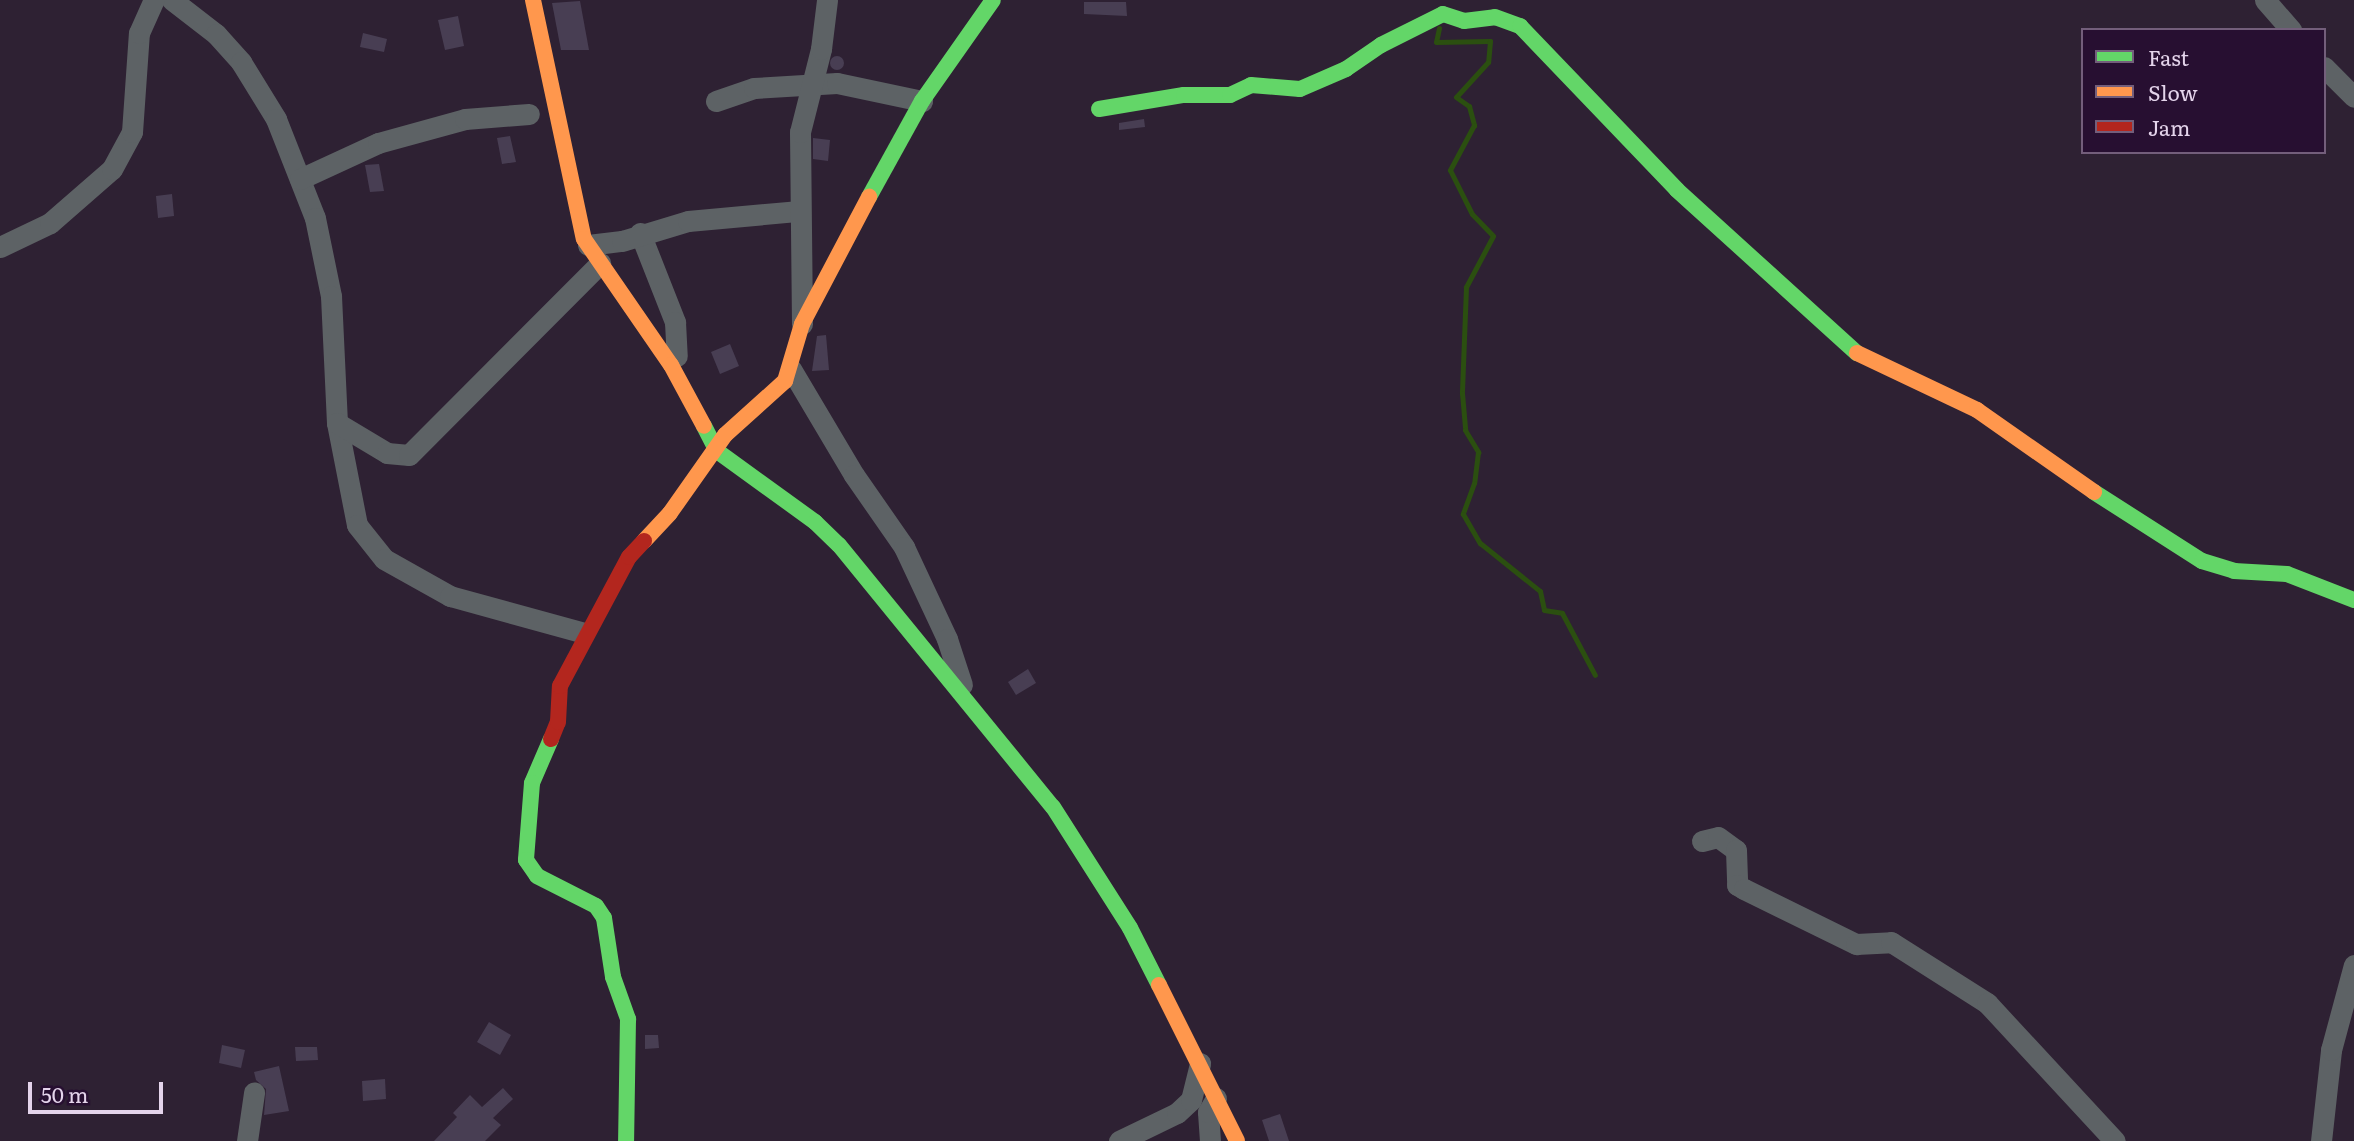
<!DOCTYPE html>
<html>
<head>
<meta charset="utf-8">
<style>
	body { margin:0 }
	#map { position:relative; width:2354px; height:1141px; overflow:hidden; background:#2e2133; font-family:Literata,serif }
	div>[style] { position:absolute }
	.stream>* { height:5px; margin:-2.5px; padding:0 2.5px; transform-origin:2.5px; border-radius:2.5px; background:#2b4f10 }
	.building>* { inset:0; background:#483e53 }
	.round { border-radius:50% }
	.street>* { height:21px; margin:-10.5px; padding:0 10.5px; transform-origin:10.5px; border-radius:10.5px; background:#5d6265 }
	.fast>* { height:16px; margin:-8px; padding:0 8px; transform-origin:8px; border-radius:8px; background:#63d668 }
	.slow>* { height:16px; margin:-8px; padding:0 8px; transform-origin:8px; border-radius:8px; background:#ff974d }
	.jam>* { height:16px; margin:-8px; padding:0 8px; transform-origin:8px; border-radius:8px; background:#b3261e }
	span { translate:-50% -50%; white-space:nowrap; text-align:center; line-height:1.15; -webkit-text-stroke:5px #270f31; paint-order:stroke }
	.legend { position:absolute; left:2081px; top:28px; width:245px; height:126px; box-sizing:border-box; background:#270f31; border:2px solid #735e7b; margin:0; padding:9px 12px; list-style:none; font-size:21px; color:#e4d4eb }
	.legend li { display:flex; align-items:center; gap:14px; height:35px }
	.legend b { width:35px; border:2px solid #735e7b }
	.scale { position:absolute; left:28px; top:1082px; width:135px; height:32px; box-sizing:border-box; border:4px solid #e4d4eb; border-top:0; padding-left:9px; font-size:21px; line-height:24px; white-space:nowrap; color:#e4d4eb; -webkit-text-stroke:5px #270f31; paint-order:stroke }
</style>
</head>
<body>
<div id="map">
	<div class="stream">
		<div style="left:1439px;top:28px;width:14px;rotate:102deg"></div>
		<div style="left:1436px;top:42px;width:54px;rotate:-1.1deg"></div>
		<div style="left:1490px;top:41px;width:21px;rotate:95deg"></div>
		<div style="left:1488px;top:62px;width:47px;rotate:132.4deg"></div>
		<div style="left:1456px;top:97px;width:16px;rotate:35deg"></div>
		<div style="left:1469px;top:106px;width:20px;rotate:75deg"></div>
		<div style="left:1474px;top:125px;width:51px;rotate:118.1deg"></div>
		<div style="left:1450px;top:170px;width:49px;rotate:63.4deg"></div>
		<div style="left:1472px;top:214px;width:30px;rotate:46deg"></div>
		<div style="left:1493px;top:236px;width:58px;rotate:117.9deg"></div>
		<div style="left:1466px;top:287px;width:106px;rotate:92.2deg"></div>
		<div style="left:1462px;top:393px;width:37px;rotate:85deg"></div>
		<div style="left:1465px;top:430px;width:26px;rotate:59deg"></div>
		<div style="left:1478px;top:452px;width:31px;rotate:97deg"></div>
		<div style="left:1474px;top:483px;width:33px;rotate:110deg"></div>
		<div style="left:1463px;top:514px;width:34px;rotate:60deg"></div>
		<div style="left:1480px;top:543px;width:77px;rotate:38.7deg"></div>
		<div style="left:1540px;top:591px;width:19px;rotate:78deg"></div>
		<div style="left:1544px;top:610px;width:18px;rotate:9deg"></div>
		<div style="left:1562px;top:613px;width:70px;rotate:62deg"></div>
	</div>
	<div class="building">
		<div style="clip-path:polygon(580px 1px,589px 50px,561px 50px,552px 3px)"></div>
		<div style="clip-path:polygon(1084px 2px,1126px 2px,1127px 16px,1084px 14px)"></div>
		<div style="clip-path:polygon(458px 16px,464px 46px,445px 50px,438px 20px)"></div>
		<div style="clip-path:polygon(363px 33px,387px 39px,384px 52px,360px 47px)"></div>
		<div class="round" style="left:830px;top:56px;width:14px;height:14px"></div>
		<div style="clip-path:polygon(1144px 119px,1145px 127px,1119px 130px,1119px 123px)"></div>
		<div style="clip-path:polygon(510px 136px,516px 162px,502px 164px,497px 138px)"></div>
		<div style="clip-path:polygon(813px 138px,830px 140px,828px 161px,813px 159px)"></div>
		<div style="clip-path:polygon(379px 164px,384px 191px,370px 192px,365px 165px)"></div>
		<div style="clip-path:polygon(172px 194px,174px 216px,158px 218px,156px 196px)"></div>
		<div style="clip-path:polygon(826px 335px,829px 370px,812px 371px,817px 336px)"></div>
		<div style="clip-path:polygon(730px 344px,739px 366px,720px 374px,711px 352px)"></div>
		<div style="clip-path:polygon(1028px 669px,1036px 683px,1016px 695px,1008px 682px)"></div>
		<div style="clip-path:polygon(489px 1022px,511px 1035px,500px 1055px,477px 1042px)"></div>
		<div style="clip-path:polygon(645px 1035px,658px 1035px,659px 1048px,645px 1049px)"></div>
		<div style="clip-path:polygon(222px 1045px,245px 1050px,241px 1068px,219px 1063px)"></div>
		<div style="clip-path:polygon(295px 1047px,317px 1047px,318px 1060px,296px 1061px)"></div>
		<div style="clip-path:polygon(279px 1066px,289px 1111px,264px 1115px,266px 1089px,256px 1080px,254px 1072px)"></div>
		<div style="clip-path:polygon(385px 1079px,386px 1099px,363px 1101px,362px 1081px)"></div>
		<div style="clip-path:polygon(503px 1088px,513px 1099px,493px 1118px,501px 1125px,485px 1141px,434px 1141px,457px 1117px,453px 1113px,470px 1095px,482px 1107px)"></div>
		<div style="clip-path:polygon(1280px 1114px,1289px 1141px,1269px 1141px,1262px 1120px)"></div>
	</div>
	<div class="street">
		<div style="left:172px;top:0;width:56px;rotate:37.7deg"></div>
		<div style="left:216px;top:34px;width:38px;rotate:48deg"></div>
		<div style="left:241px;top:62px;width:67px;rotate:58.4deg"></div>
		<div style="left:276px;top:119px;width:106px;rotate:68.5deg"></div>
		<div style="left:315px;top:218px;width:80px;rotate:78.4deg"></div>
		<div style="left:331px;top:296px;width:127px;rotate:87.3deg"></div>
		<div style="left:337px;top:423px;width:104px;rotate:78.9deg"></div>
		<div style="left:357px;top:525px;width:43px;rotate:51.5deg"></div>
		<div style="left:384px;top:559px;width:76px;rotate:29.3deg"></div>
		<div style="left:450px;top:596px;width:139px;rotate:15.4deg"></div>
		<div style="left:2265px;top:0;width:40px;rotate:49deg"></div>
		<div style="left:2324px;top:67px;width:42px;rotate:45deg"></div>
		<div style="left:716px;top:101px;width:40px;rotate:-18.9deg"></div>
		<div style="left:754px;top:88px;width:83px;rotate:-3.4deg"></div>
		<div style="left:837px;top:83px;width:87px;rotate:12deg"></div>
		<div style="left:300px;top:179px;width:86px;rotate:-24.8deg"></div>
		<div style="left:378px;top:143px;width:90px;rotate:-15.4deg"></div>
		<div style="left:465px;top:119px;width:64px;rotate:-4.5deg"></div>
		<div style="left:640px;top:233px;width:96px;rotate:68.5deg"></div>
		<div style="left:675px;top:322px;width:34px;rotate:87deg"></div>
		<div style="left:588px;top:245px;width:34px;rotate:-7deg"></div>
		<div style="left:622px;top:241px;width:69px;rotate:-16.9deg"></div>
		<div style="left:688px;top:221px;width:109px;rotate:-5.2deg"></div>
		<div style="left:0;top:247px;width:55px;rotate:-25.6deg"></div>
		<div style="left:50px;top:223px;width:82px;rotate:-41.1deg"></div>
		<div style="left:112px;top:169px;width:42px;rotate:-61.6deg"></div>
		<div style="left:132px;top:132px;width:99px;rotate:-86deg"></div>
		<div style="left:139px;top:33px;width:36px;rotate:-66deg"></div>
		<div style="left:802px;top:324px;width:192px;rotate:-90.6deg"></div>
		<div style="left:800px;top:132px;width:86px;rotate:-75.8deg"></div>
		<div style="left:821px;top:49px;width:49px;rotate:-83deg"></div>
		<div style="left:791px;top:369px;width:123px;rotate:59.3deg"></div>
		<div style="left:854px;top:475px;width:88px;rotate:55.2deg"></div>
		<div style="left:904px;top:547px;width:102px;rotate:64.9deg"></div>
		<div style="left:947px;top:639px;width:48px;rotate:71.9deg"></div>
		<div style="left:337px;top:423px;width:58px;rotate:31deg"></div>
		<div style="left:387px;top:453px;width:22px;rotate:5deg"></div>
		<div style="left:409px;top:455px;width:271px;rotate:-45.1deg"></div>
		<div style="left:1702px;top:841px;width:16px;rotate:-14deg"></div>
		<div style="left:1718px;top:837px;width:22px;rotate:36deg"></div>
		<div style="left:1736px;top:850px;width:35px;rotate:88deg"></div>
		<div style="left:1737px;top:885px;width:8px;rotate:30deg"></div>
		<div style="left:1744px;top:889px;width:125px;rotate:26.2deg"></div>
		<div style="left:1856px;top:944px;width:35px;rotate:-3deg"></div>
		<div style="left:1891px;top:942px;width:114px;rotate:32.4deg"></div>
		<div style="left:1987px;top:1003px;width:188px;rotate:47.2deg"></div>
		<div style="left:247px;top:1141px;width:49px;rotate:-81.7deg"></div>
		<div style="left:1119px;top:1141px;width:64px;rotate:-25.8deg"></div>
		<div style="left:1177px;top:1113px;width:19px;rotate:-43deg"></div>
		<div style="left:1191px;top:1100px;width:38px;rotate:-76deg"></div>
		<div style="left:1210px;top:1141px;width:29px;rotate:-94deg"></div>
		<div style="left:1208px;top:1112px;width:16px;rotate:-60deg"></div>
		<div style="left:2321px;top:1141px;width:92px;rotate:-83.7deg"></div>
		<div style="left:2331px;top:1050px;width:88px;rotate:-74.9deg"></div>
	</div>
	<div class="fast">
		<div style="left:1099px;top:109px;width:86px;rotate:-9.4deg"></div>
		<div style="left:1184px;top:95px;width:46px"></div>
		<div style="left:1230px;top:95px;width:23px;rotate:-25deg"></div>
		<div style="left:1251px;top:85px;width:49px;rotate:4.7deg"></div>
		<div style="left:1300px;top:89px;width:50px;rotate:-23.5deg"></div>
		<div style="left:1346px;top:69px;width:42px;rotate:-34.4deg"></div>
		<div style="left:1381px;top:45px;width:69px;rotate:-26.6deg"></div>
		<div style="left:1443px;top:14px;width:22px;rotate:18deg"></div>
		<div style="left:1464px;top:21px;width:31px;rotate:-7deg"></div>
		<div style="left:1495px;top:17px;width:27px;rotate:20deg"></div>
		<div style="left:1520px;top:26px;width:227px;rotate:46.2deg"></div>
		<div style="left:1677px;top:190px;width:243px;rotate:42.2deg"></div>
		<div style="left:869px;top:197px;width:110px;rotate:-61.1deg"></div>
		<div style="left:922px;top:101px;width:123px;rotate:-54.9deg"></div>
		<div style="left:704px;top:426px;width:28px;rotate:63deg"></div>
		<div style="left:717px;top:451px;width:121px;rotate:35.9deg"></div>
		<div style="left:815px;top:522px;width:33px;rotate:44deg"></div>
		<div style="left:839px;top:545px;width:338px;rotate:50.8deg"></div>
		<div style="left:1053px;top:807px;width:143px;rotate:57.5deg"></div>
		<div style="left:1130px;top:928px;width:64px;rotate:63deg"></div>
		<div style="left:2094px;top:492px;width:128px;rotate:32.6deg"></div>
		<div style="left:2202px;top:561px;width:34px;rotate:17deg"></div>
		<div style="left:2234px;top:571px;width:53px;rotate:3.2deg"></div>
		<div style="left:2287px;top:574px;width:72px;rotate:21.2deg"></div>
		<div style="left:551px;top:739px;width:48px;rotate:113.4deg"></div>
		<div style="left:532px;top:783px;width:77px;rotate:94.5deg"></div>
		<div style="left:526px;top:860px;width:19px;rotate:55deg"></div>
		<div style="left:537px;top:876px;width:66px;rotate:27deg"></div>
		<div style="left:596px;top:906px;width:14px;rotate:56deg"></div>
		<div style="left:604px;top:918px;width:60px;rotate:81.3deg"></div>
		<div style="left:613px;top:977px;width:45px;rotate:70.3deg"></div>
		<div style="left:628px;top:1019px;width:122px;rotate:90.9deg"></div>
	</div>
	<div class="slow">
		<div style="left:533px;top:0;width:244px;rotate:78deg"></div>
		<div style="left:584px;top:239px;width:153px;rotate:55.4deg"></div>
		<div style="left:671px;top:365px;width:69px;rotate:61.6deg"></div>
		<div style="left:1857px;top:353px;width:133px;rotate:25.4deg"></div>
		<div style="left:1977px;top:410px;width:143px;rotate:35deg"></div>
		<div style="left:644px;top:541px;width:38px;rotate:-47deg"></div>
		<div style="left:670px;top:513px;width:95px;rotate:-54.8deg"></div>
		<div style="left:725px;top:435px;width:81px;rotate:-42deg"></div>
		<div style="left:785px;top:381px;width:59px;rotate:-73.4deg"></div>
		<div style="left:802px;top:324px;width:144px;rotate:-62.2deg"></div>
		<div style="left:1159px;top:985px;width:174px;rotate:63.4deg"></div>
	</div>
	<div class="jam">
		<div style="left:551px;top:739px;width:18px;rotate:-68deg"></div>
		<div style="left:558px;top:722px;width:36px;rotate:-87deg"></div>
		<div style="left:560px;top:686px;width:146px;rotate:-61.9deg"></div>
		<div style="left:629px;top:557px;width:22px;rotate:-47deg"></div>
	</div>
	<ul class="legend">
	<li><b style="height:9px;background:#63d668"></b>Fast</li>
	<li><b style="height:9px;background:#ff974d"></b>Slow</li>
	<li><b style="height:9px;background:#b3261e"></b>Jam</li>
	</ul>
	<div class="scale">50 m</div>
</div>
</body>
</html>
